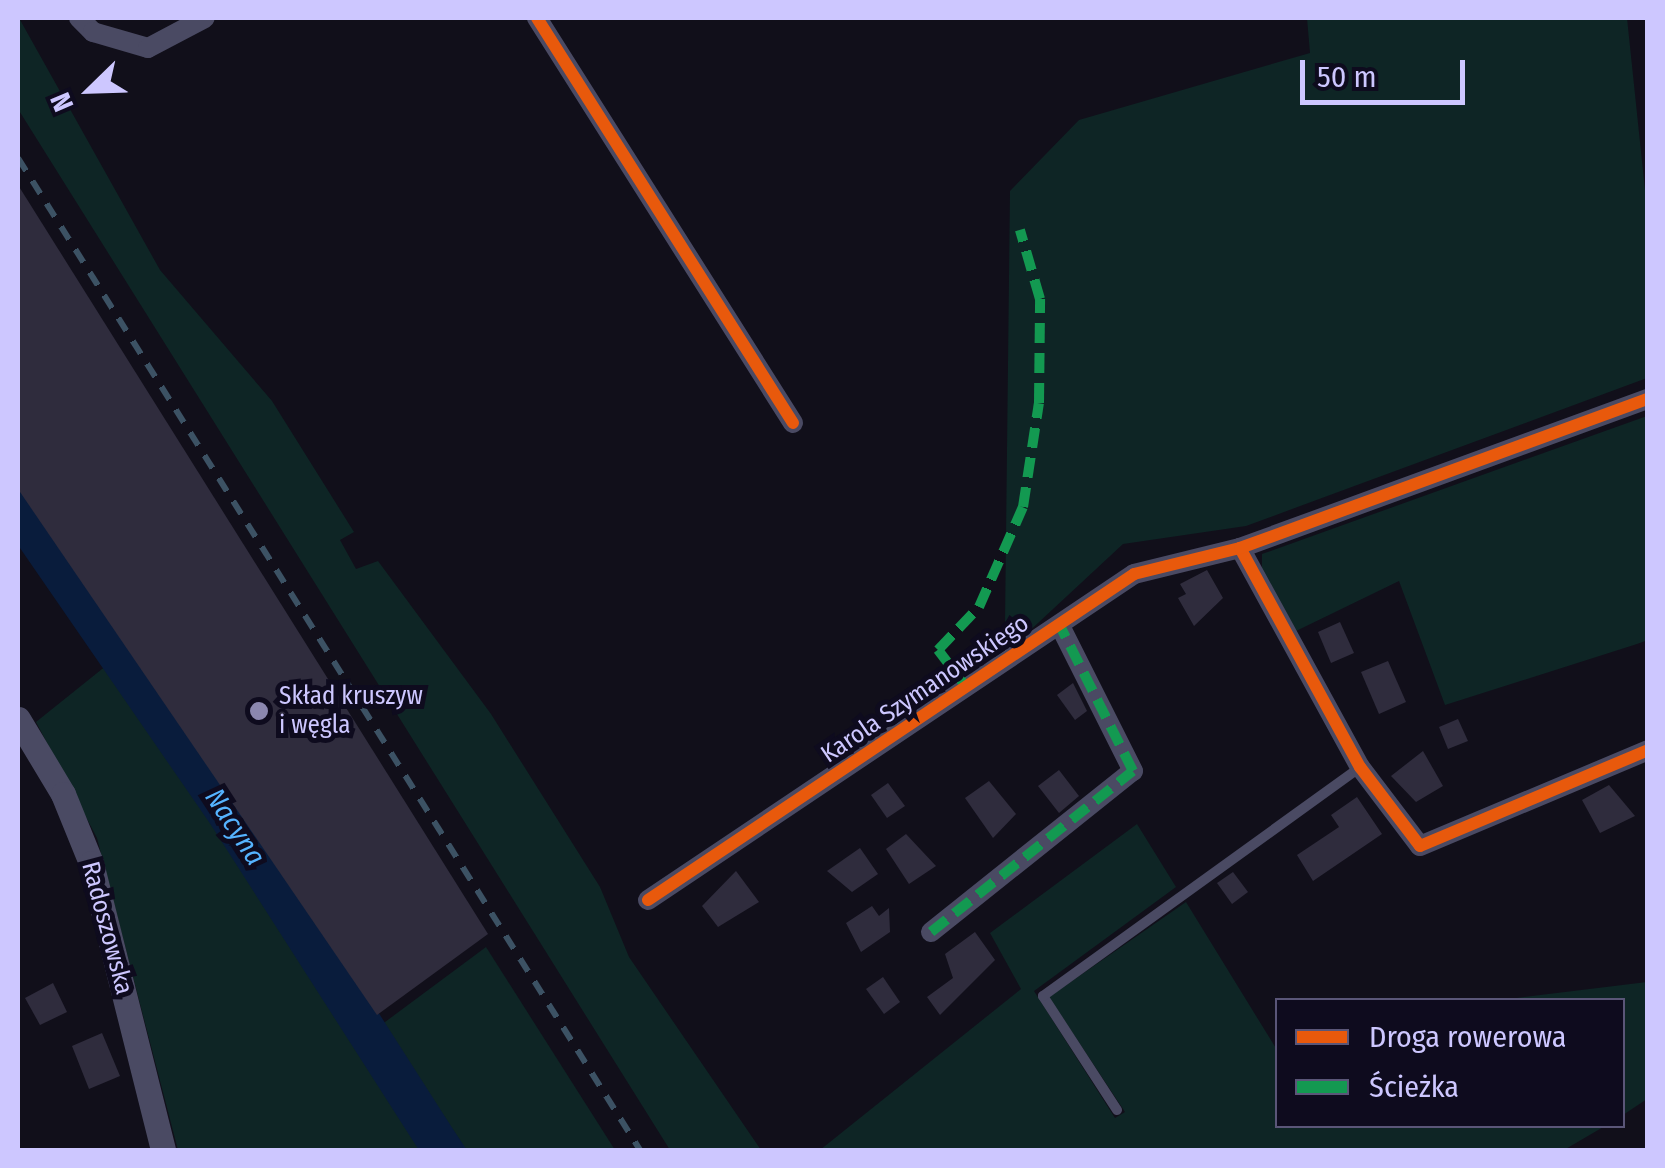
<!DOCTYPE html>
<html>
<head>
<meta charset="utf-8">
<style>
	body { margin:0 }
	#map { position:relative; width:1665px; height:1168px; overflow:hidden; background:#110f1a; font-family:"Fira Sans Condensed",sans-serif }
	div>[style] { position:absolute }
	.green>* { inset:0; background:#0e2525 }
	.water>* { inset:0; background:#091c3c }
	.river>* { height:40px; margin:-20px; padding:0 20px; transform-origin:20px; border-radius:20px; background:#091c3c }
	.building>* { inset:0; background:#2f2c3d }
	.service>* { height:10px; margin:-5px; padding:0 5px; transform-origin:5px; border-radius:5px; background:#4a4a63 }
	.minor>* { height:20px; margin:-10px; padding:0 10px; transform-origin:10px; border-radius:10px; background:#4a4a63 }
	.tertiary>* { height:25px; margin:-12.5px; padding:0 12.5px; transform-origin:12.5px; border-radius:12.5px; background:#4a4a63 }
	.rail>* { height:6px; margin-top:-3px; transform-origin:0; background:repeating-linear-gradient(90deg,#3c5264 0 15px,transparent 0 27px) }
	.quiet>* { height:10px; margin-top:-5px; transform-origin:0; background:repeating-linear-gradient(90deg,#139951 0 20px,transparent 0 30px) }
	.cycleway>* { height:12px; margin:-6px; padding:0 6px; transform-origin:6px; border-radius:6px; background:#e8590c }
	.dots>* { width:28px; height:28px; translate:-50% -50%; box-sizing:border-box; border:5px solid #0e0b1e; border-radius:50% }
	span { translate:-50% -50%; white-space:nowrap; text-align:center; line-height:1.15; -webkit-text-stroke:10px #0e0b1e; paint-order:stroke }
	.street-label { font-size:25px; color:#cdc7ff }
	.poi-label { font-size:25px; color:#cdc7ff }
	.left { translate:0 -50%; text-align:left }
	.water-label { font-size:28px; color:#55b3ff; font-style:italic }
	.frame { position:absolute; inset:0; border:20px solid #cdc7ff; pointer-events:none }
	.legend { position:absolute; left:1275px; top:998px; width:350px; height:130px; box-sizing:border-box; background:#0e0b1e; border:2px solid #5a5678; margin:0; padding:12px 18px; list-style:none; font-size:30px; color:#cdc7ff }
	.legend li { display:flex; align-items:center; gap:20px; height:50px }
	.legend b { width:50px; border:2px solid #5a5678 }
	.north { position:absolute; left:40px; top:40px; width:100px; height:100px; -webkit-text-stroke:8px #0e0b1e; paint-order:stroke; rotate:247deg; font-size:28px; font-weight:700; line-height:40px; text-align:center; color:#cdc7ff }
	.north::after { content:''; display:block; margin:auto; width:35px; height:45px; background:#cdc7ff; clip-path:polygon(50% 0,100% 100%,50% 72%,0 100%) }
	.scale { position:absolute; left:1300px; top:60px; width:165px; height:45px; box-sizing:border-box; border:5px solid #cdc7ff; border-top:0; padding-left:12px; font-size:30px; line-height:35px; white-space:nowrap; color:#cdc7ff; -webkit-text-stroke:8px #0e0b1e; paint-order:stroke }
</style>
</head>
<body>
<div id="map">
	<div class="green">
		<div style="clip-path:polygon(19px 18px,160px 270px,272px 401px,354px 532px,340px 540px,356px 569px,378px 561px,491px 714px,600px 887px,629px 957px,761px 1150px,670px 1150px,18px 109px)"></div>
		<div style="clip-path:polygon(1307px 18px,1627px 18px,1647px 209px,1647px 378px,1246px 526px,1123px 544px,1024px 636px,1005px 623px,1010px 191px,1079px 120px,1310px 53px)"></div>
		<div style="clip-path:polygon(1647px 416px,1648px 640px,1637px 644px,1445px 705px,1399px 581px,1294px 632px,1262px 573px,1262px 554px)"></div>
		<div style="clip-path:polygon(112px 661px,350px 1025px,421px 1150px,178px 1150px,97px 838px,36px 722px)"></div>
		<div style="clip-path:polygon(1137px 824px,1176px 887px,1034px 991px,1115px 1118px,1125px 1112px,1049px 997px,1186px 902px,1277px 1050px,1278px 1126px,1605px 1126px,1564px 1150px,820px 1150px,1021px 989px,990px 933px)"></div>
		<div style="clip-path:polygon(486px 947px,615px 1150px,462px 1150px,381px 1025px)"></div>
		<div style="clip-path:polygon(1647px 982px,1647px 1099px,1623px 1115px,1622px 1000px,1500px 1000px)"></div>
	</div>
	<div class="water">
		<div style="clip-path:polygon(369px 1014px,443px 1115px,467px 1150px,421px 1150px,350px 1025px)"></div>
	</div>
	<div class="river">
		<div style="left:18px;top:510px;width:372px;rotate:55.4deg"></div>
		<div style="left:229px;top:816px;width:397px;rotate:57.4deg"></div>
	</div>
	<div class="building">
		<div style="clip-path:polygon(18px 185px,488px 934px,377px 1015px,18px 489px)"></div>
		<div style="clip-path:polygon(1207px 570px,1223px 598px,1194px 626px,1178px 598px,1186px 594px,1180px 584px)"></div>
		<div style="clip-path:polygon(1340px 622px,1354px 653px,1331px 663px,1318px 632px)"></div>
		<div style="clip-path:polygon(1388px 661px,1406px 702px,1379px 714px,1361px 672px)"></div>
		<div style="clip-path:polygon(1073px 683px,1087px 711px,1075px 720px,1057px 695px)"></div>
		<div style="clip-path:polygon(1458px 719px,1468px 741px,1448px 749px,1439px 727px)"></div>
		<div style="clip-path:polygon(1423px 751px,1443px 786px,1416px 802px,1391px 776px)"></div>
		<div style="clip-path:polygon(1059px 770px,1079px 796px,1059px 813px,1038px 786px)"></div>
		<div style="clip-path:polygon(989px 781px,1016px 814px,993px 838px,965px 798px)"></div>
		<div style="clip-path:polygon(888px 783px,905px 806px,887px 818px,871px 795px)"></div>
		<div style="clip-path:polygon(1609px 785px,1635px 816px,1600px 833px,1582px 800px)"></div>
		<div style="clip-path:polygon(1357px 797px,1382px 834px,1313px 881px,1297px 855px,1339px 827px,1331px 815px)"></div>
		<div style="clip-path:polygon(906px 834px,936px 866px,909px 884px,886px 849px)"></div>
		<div style="clip-path:polygon(860px 848px,878px 874px,852px 892px,827px 871px)"></div>
		<div style="clip-path:polygon(736px 871px,759px 902px,718px 927px,702px 906px)"></div>
		<div style="clip-path:polygon(1233px 872px,1248px 892px,1232px 904px,1217px 883px)"></div>
		<div style="clip-path:polygon(872px 906px,879px 916px,889px 908px,890px 932px,861px 952px,846px 923px)"></div>
		<div style="clip-path:polygon(975px 932px,995px 960px,940px 1015px,927px 997px,953px 978px,945px 954px)"></div>
		<div style="clip-path:polygon(883px 977px,900px 1002px,884px 1014px,866px 989px)"></div>
		<div style="clip-path:polygon(53px 983px,67px 1012px,40px 1025px,25px 998px)"></div>
		<div style="clip-path:polygon(102px 1033px,120px 1076px,89px 1089px,72px 1046px)"></div>
	</div>
	<div class="service">
		<div style="left:1117px;top:1110px;width:136px;rotate:-123deg"></div>
		<div style="left:1043px;top:996px;width:391px;rotate:-35.8deg"></div>
	</div>
	<div class="minor">
		<div style="left:79px;top:18px;width:20px;rotate:45deg"></div>
		<div style="left:93px;top:32px;width:57px;rotate:16.2deg"></div>
		<div style="left:148px;top:48px;width:64px;rotate:-27.8deg"></div>
		<div style="left:537px;top:18px;width:479px;rotate:57.7deg"></div>
		<div style="left:1240px;top:548px;width:250px;rotate:61.3deg"></div>
		<div style="left:1360px;top:767px;width:99px;rotate:52.8deg"></div>
		<div style="left:1420px;top:846px;width:247px;rotate:-22.8deg"></div>
		<div style="left:648px;top:900px;width:585px;rotate:-33.85deg"></div>
		<div style="left:1134px;top:574px;width:109px;rotate:-13.8deg"></div>
		<div style="left:1240px;top:548px;width:434px;rotate:-20.1deg"></div>
		<div style="left:931px;top:932px;width:258px;rotate:-38.6deg"></div>
		<div style="left:1133px;top:771px;width:162px;rotate:-116.7deg"></div>
	</div>
	<div class="tertiary">
		<div style="left:18px;top:719px;width:87px;rotate:59deg"></div>
		<div style="left:63px;top:794px;width:74px;rotate:67.9deg"></div>
		<div style="left:91px;top:863px;width:296px;rotate:75.9deg"></div>
	</div>
	<div class="rail">
		<div style="left:18px;top:158px;width:1171px;rotate:57.91deg"></div>
	</div>
	<div class="quiet">
		<div style="left:967px;top:688px;width:48px;rotate:-127.3deg"></div>
		<div style="left:938px;top:650px;width:59px;rotate:-46.4deg"></div>
		<div style="left:979px;top:607px;width:109px;rotate:-66.3deg"></div>
		<div style="left:1023px;top:507px;width:105px;rotate:-81.3deg"></div>
		<div style="left:1039px;top:403px;width:104px;rotate:-89.4deg"></div>
		<div style="left:1040px;top:299px;width:72px;rotate:-106.2deg"></div>
		<div style="left:931px;top:932px;width:258px;rotate:-38.6deg"></div>
		<div style="left:1133px;top:771px;width:162px;rotate:-116.7deg"></div>
	</div>
	<div class="cycleway">
		<div style="left:537px;top:18px;width:479px;rotate:57.7deg"></div>
		<div style="left:1240px;top:548px;width:250px;rotate:61.3deg"></div>
		<div style="left:1360px;top:767px;width:99px;rotate:52.8deg"></div>
		<div style="left:1420px;top:846px;width:247px;rotate:-22.8deg"></div>
		<div style="left:648px;top:900px;width:585px;rotate:-33.85deg"></div>
		<div style="left:1134px;top:574px;width:109px;rotate:-13.8deg"></div>
		<div style="left:1240px;top:548px;width:434px;rotate:-20.1deg"></div>
	</div>
	<div class="dots">
		<div style="left:259px;top:711px;background:#8b87af"></div>
	</div>
	<div class="street-label">
		<span style="left:925px;top:689px;rotate:-34deg">Karola Szymanowskiego</span>
		<span style="left:107px;top:928px;rotate:75deg">Radoszowska</span>
	</div>
	<div class="poi-label">
		<span class="left" style="left:279px;top:711px">Skład kruszyw<br>i węgla</span>
	</div>
	<div class="water-label">
		<span style="left:235px;top:827px;rotate:57deg">Nacyna</span>
	</div>
	<div class="frame"></div>
	<ul class="legend">
	<li><b style="height:12px;background:#e8590c"></b>Droga rowerowa</li>
	<li><b style="height:12px;background:#139951"></b>Ścieżka</li>
	</ul>
	<div class="north">N</div>
	<div class="scale">50 m</div>
</div>
</body>
</html>
